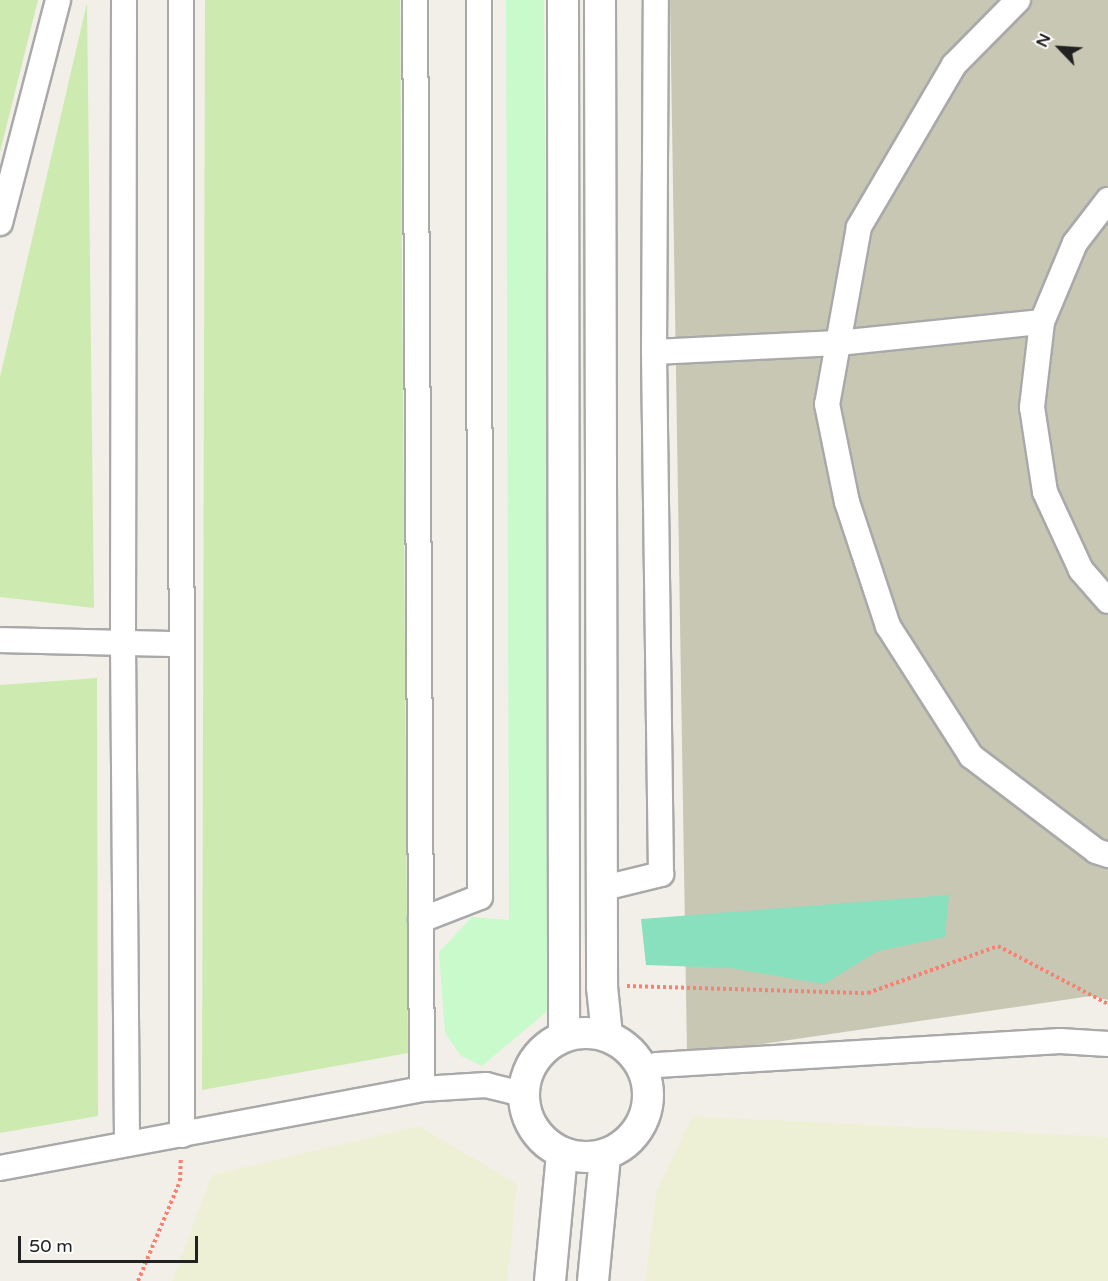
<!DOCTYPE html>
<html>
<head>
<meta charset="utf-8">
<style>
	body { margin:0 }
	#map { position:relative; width:1108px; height:1281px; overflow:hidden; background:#f2efe9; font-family:"Varela Round",sans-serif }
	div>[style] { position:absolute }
	.construction>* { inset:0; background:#c7c7b4 }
	.farmland>* { inset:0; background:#eef0d5 }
	.grass>* { inset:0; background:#cdebb0 }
	.park>* { inset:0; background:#c8facc }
	.pitch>* { inset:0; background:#88e0be }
	.path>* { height:4px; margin-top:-2px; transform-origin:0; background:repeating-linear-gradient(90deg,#fa8072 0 3px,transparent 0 6px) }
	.roads { filter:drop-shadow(2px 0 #a9a9a9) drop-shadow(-2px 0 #a9a9a9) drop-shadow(0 2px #a9a9a9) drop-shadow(0 -2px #a9a9a9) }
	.minor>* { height:24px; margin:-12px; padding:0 12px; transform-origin:12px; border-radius:12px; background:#fff }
	.tertiary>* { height:30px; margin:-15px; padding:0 15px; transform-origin:15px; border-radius:15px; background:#fff }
	.tertiary>.ring { margin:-15px; padding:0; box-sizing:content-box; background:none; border:30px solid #fff; border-radius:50% }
	span { translate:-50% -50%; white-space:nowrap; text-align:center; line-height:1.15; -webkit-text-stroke:5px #fff; paint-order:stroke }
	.north { position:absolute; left:1030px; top:18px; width:60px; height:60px; -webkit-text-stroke:4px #fff; paint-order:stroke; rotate:295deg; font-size:16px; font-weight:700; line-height:24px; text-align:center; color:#222 }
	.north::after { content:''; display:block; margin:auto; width:21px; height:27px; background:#222; clip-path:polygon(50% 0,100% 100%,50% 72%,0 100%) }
	.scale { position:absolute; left:18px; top:1236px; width:180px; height:27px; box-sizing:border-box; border:3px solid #222; border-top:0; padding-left:8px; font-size:18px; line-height:21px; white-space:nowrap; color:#222; -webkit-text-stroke:4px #fff; paint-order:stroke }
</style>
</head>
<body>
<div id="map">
	<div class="construction">
		<div style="clip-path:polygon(670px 0,1108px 0,1108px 1000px,1091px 996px,687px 1055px)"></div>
	</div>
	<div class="farmland">
		<div style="clip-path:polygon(692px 1116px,1108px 1137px,1108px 1281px,645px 1281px,656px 1193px)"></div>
		<div style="clip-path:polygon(419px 1126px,517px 1184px,507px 1281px,172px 1281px,212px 1175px)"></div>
	</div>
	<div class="grass">
		<div style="clip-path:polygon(0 0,38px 0,0 152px)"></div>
		<div style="clip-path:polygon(205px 0,400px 0,408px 1053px,202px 1090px)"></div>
		<div style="clip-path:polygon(87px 3px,94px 608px,0 597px,0 377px)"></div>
		<div style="clip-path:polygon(97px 678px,98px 1116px,0 1133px,0 685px)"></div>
	</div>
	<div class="park">
		<div style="clip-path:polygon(506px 0,544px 0,551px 1008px,482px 1066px,461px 1056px,445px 1033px,439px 952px,472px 917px,509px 920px)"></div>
	</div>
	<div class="pitch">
		<div style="clip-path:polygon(949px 895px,945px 937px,878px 951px,824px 984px,730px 968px,646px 965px,641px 919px)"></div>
	</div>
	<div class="path">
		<div style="left:627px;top:986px;width:241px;rotate:1.7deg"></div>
		<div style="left:868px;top:993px;width:138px;rotate:-19.9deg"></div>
		<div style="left:998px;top:946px;width:124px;rotate:27.8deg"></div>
		<div style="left:138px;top:1281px;width:108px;rotate:-67.2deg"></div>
		<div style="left:180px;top:1181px;width:23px;rotate:-88deg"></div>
	</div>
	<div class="roads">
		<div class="minor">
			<div style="left:124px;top:0;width:642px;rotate:90.09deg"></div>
			<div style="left:123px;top:642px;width:500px;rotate:89.54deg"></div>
			<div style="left:181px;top:0;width:1135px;rotate:89.95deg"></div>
			<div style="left:415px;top:0;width:1089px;rotate:89.63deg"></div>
			<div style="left:1018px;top:0;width:91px;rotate:134.6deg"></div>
			<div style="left:954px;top:65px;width:188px;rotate:120.4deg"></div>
			<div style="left:859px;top:227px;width:180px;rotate:100.2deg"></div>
			<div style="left:827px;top:404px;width:100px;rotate:78.5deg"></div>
			<div style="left:847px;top:502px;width:131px;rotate:71.7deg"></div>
			<div style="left:888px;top:626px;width:154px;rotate:57.4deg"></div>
			<div style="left:971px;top:756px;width:157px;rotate:37.2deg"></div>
			<div style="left:1096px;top:851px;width:13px;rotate:18deg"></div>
			<div style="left:1108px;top:200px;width:54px;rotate:127.5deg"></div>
			<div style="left:1075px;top:243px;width:86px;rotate:112.7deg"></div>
			<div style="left:1042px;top:322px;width:86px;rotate:96.7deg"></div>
			<div style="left:1032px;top:407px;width:86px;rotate:81.3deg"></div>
			<div style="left:1045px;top:492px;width:86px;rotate:65.2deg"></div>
			<div style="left:1081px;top:570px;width:41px;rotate:48.9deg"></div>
			<div style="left:0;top:223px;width:230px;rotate:-75.4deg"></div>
			<div style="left:654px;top:352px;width:184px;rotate:-2.8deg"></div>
			<div style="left:838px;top:343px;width:205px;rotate:-5.9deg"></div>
			<div style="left:0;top:640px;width:181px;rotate:1.3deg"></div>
			<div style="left:604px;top:888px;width:59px;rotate:-13.8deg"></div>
			<div style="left:661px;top:874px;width:522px;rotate:-90.77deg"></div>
			<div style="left:654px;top:352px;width:352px;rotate:-89.7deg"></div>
			<div style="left:421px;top:920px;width:63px;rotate:-21.3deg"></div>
			<div style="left:480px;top:897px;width:897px;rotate:-90.06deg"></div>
			<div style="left:645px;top:1070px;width:13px;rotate:-23deg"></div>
			<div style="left:657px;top:1065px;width:404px;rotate:-3.4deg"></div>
			<div style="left:1060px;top:1041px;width:48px;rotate:3.6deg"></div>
			<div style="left:0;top:1168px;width:429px;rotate:-10.6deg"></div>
			<div style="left:422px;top:1089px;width:64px;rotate:-3.6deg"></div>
			<div style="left:486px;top:1085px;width:38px;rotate:14deg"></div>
		</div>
		<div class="tertiary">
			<div style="left:563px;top:0;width:1035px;rotate:89.94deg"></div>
			<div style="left:600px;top:0;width:987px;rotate:89.88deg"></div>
			<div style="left:602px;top:987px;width:48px;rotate:84.1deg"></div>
			<div class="ring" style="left:524px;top:1033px;width:94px;height:94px"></div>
			<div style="left:550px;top:1281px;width:129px;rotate:-84.6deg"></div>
			<div style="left:593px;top:1281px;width:126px;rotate:-84.5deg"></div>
		</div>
	</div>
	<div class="north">N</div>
	<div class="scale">50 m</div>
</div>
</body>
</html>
